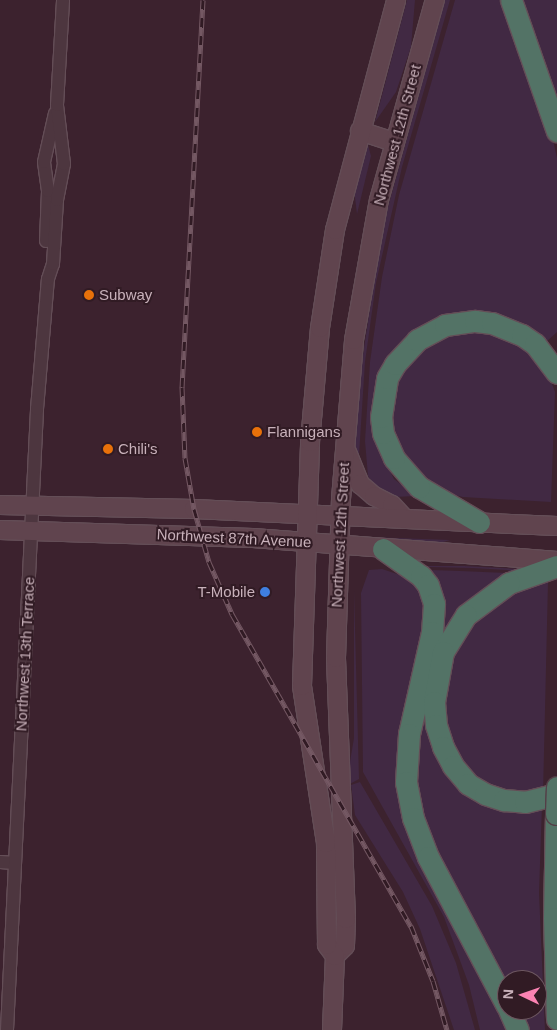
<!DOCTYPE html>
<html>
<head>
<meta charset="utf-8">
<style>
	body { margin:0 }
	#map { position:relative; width:557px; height:1030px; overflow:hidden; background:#3c222e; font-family:Helvetica,sans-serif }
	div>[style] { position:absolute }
	.green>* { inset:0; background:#412943 }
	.roads { filter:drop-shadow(1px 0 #644e57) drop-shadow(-1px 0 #644e57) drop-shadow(0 1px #644e57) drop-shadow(0 -1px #644e57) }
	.street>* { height:12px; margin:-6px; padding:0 6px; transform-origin:6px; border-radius:6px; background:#4d363f }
	.secondary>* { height:18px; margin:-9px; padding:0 9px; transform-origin:9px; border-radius:9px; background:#60444e }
	.highway>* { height:21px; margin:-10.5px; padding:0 10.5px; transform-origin:10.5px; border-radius:10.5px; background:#537366 }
	.rail>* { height:5px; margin-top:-2.5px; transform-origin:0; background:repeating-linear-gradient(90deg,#311b24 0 9px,#745863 0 18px); box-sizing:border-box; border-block:1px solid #745863 }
	.bridges { filter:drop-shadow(1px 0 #543e47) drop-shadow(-1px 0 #543e47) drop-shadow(0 1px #543e47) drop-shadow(0 -1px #543e47) }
	.highway-bridge>* { height:21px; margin:-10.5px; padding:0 10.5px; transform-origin:10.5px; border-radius:10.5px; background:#537366 }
	.dots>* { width:14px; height:14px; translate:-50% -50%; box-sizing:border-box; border:2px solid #311b24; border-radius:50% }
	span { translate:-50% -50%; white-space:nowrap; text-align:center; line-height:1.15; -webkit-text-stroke:4px #311b24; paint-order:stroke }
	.street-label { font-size:15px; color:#c8b1ba }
	.poi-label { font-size:15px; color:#c8b1ba }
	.left { translate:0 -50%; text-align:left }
	.right { translate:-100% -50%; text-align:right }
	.north { position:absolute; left:497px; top:970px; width:50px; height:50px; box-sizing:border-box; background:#311b24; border:1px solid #6d5760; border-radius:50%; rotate:273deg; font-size:14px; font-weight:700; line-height:20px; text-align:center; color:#c8b1ba }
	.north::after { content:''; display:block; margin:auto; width:18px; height:22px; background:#fb83b3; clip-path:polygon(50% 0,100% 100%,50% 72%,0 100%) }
</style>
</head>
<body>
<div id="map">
	<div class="green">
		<div style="clip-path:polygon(407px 0,415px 0,411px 47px,396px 92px,375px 122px)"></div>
		<div style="clip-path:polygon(445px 0,450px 0,402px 167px,376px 283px,365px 362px,358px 471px,354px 452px,359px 381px,382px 229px)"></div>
		<div style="clip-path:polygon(455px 0,504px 0,553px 140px,557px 158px,557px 332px,544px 344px,508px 320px,399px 347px,379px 449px,394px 479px,416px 496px,394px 497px,376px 488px,368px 476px,365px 441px,370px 362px,382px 277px,399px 195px)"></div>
		<div style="clip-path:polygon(519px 0,557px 0,557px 116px)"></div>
		<div style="clip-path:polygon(367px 141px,371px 156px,357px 214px,354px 189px)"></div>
		<div style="clip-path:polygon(467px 326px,515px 338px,547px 370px,555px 392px,551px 502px,463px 497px,446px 493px,434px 487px,392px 441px,388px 396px,409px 354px)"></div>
		<div style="clip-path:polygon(369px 537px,450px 540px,433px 545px)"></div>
		<div style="clip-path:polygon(424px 566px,464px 566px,519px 569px,514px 574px,508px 570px,472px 568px,429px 567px,426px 570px)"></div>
		<div style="clip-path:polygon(382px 569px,409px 578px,429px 602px,401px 764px,512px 1030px,480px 1030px,469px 985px,444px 917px,363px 772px,361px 593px,369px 570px)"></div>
		<div style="clip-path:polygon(430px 570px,460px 571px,507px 573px,447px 630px,442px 625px)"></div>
		<div style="clip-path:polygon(548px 582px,543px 794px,498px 794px,458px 765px,440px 713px,455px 642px,498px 595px)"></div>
		<div style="clip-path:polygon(354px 590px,359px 779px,346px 786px,354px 738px)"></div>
		<div style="clip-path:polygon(428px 704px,451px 772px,542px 805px,539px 893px,545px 1030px,524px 1030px,514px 1010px,537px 1010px,537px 980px,507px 980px,507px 997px,415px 807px,415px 732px)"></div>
		<div style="clip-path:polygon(360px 782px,432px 906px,456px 963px,475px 1030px,454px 1030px,420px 929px,403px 892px,355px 815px,351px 785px)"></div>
	</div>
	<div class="roads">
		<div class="street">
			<div style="left:46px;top:241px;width:50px;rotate:-87.7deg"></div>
			<div style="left:48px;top:191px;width:29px;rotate:-98deg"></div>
			<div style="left:44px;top:162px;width:50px;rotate:-77.3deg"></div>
			<div style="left:0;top:862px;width:15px;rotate:4deg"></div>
			<div style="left:7px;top:1030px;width:622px;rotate:-87.23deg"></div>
			<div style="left:37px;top:409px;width:130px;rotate:-85.2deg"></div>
			<div style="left:48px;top:279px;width:16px;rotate:-72deg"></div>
			<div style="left:53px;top:264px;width:64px;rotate:-86.4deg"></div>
			<div style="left:57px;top:200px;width:37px;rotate:-79deg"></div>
			<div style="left:64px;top:164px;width:59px;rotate:-96.8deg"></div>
			<div style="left:57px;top:105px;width:105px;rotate:-86.7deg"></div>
		</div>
		<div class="secondary">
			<div style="left:360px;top:131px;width:36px;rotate:18deg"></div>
			<div style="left:347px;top:452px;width:35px;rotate:68deg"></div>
			<div style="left:360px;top:484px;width:18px;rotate:41deg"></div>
			<div style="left:374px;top:496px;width:20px;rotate:27deg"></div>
			<div style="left:392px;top:505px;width:19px;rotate:47deg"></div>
			<div style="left:0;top:505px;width:194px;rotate:1.2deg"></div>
			<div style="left:194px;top:509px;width:363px;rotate:2.7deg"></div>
			<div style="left:0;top:530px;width:253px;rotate:1.8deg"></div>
			<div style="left:253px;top:538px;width:305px;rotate:4.3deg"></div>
			<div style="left:335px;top:956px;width:14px;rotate:-45deg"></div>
			<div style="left:345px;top:946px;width:27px;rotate:-88deg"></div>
			<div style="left:346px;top:919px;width:261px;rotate:-92.2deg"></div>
			<div style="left:336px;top:658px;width:159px;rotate:-88.2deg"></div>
			<div style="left:341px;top:499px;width:160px;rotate:-85.3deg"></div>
			<div style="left:354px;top:340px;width:142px;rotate:-79.9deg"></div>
			<div style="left:379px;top:200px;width:208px;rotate:-74.4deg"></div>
			<div style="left:332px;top:1030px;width:74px;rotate:-87.7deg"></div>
			<div style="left:335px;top:956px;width:14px;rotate:-126deg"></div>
			<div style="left:327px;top:945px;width:102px;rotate:-90.6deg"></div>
			<div style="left:326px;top:843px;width:159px;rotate:-98.7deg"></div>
			<div style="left:302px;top:686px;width:244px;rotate:-88.1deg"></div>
			<div style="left:310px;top:442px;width:114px;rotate:-85deg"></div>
			<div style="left:320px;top:328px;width:99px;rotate:-81.3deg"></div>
			<div style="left:335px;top:230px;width:238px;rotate:-75.1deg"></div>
		</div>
		<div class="highway">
			<div style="left:511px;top:0;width:139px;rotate:70.7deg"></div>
			<div style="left:479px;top:522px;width:69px;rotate:-149.7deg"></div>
			<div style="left:419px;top:487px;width:38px;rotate:-131deg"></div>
			<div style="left:394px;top:458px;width:27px;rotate:-114deg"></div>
			<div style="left:383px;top:433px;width:16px;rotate:-97deg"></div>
			<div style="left:381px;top:417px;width:39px;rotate:-81deg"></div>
			<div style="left:387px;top:378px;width:16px;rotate:-60deg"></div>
			<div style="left:395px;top:364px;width:33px;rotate:-47deg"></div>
			<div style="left:417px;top:340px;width:32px;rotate:-28deg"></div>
			<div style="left:445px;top:325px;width:30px;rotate:-8deg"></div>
			<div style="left:475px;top:321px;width:17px;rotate:7deg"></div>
			<div style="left:492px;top:323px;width:32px;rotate:22deg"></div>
			<div style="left:522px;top:335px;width:16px;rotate:35deg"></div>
			<div style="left:535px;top:344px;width:36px;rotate:53deg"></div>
			<div style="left:383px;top:549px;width:47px;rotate:35.4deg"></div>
			<div style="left:421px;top:576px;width:11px;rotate:52deg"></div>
			<div style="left:428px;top:585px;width:20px;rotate:72deg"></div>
			<div style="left:434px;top:604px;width:28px;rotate:94deg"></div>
			<div style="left:432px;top:632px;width:105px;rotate:102.7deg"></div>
			<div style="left:409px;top:734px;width:48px;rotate:93.6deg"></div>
			<div style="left:406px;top:782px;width:37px;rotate:79deg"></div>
			<div style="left:413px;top:818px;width:42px;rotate:69deg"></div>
			<div style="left:428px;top:857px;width:169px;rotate:62.1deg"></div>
			<div style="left:557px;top:566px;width:51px;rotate:160.5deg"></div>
			<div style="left:509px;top:583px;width:54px;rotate:143.3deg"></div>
			<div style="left:466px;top:615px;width:44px;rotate:121.9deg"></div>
			<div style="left:443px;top:652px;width:51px;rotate:100.2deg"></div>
			<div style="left:434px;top:702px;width:23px;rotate:85deg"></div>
			<div style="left:436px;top:725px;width:23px;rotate:72deg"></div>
			<div style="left:443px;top:747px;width:21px;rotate:62deg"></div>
			<div style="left:453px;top:766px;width:23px;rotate:50deg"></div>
			<div style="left:468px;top:784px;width:20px;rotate:30deg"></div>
			<div style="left:485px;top:794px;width:20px;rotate:18deg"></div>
			<div style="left:504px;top:800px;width:21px;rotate:5deg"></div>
			<div style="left:525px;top:802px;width:33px;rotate:-14deg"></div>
			<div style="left:556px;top:814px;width:104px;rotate:91.1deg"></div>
			<div style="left:554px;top:918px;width:101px;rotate:88.3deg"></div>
			<div style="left:509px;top:1010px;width:22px;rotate:66deg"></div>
		</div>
	</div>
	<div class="rail">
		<div style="left:203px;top:0;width:388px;rotate:93.1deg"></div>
		<div style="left:182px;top:387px;width:71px;rotate:87.6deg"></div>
		<div style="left:185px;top:458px;width:52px;rotate:80deg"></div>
		<div style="left:194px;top:509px;width:55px;rotate:74.2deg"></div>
		<div style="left:209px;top:562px;width:57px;rotate:66.1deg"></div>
		<div style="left:232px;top:614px;width:360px;rotate:60.2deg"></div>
		<div style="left:411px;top:926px;width:59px;rotate:68.2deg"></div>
		<div style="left:433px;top:981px;width:51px;rotate:74.1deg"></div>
	</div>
	<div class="bridges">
		<div class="highway-bridge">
			<div style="left:556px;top:814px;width:27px;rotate:-88deg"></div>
		</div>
	</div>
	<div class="dots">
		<div style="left:89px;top:295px;background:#e8710a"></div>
		<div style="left:257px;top:432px;background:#e8710a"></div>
		<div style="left:108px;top:449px;background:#e8710a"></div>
		<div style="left:265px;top:592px;background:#3f7fe0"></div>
	</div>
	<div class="street-label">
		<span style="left:397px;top:135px;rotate:-75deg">Northwest 12th Street</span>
		<span style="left:340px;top:535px;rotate:-87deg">Northwest 12th Street</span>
		<span style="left:234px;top:538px;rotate:3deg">Northwest 87th Avenue</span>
		<span style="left:25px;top:654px;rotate:-87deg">Northwest 13th Terrace</span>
	</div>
	<div class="poi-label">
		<span class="left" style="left:99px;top:295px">Subway</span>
		<span class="left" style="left:267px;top:432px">Flannigans</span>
		<span class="left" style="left:118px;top:449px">Chili's</span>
		<span class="right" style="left:255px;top:592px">T-Mobile</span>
	</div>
	<div class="north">N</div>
</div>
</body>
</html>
